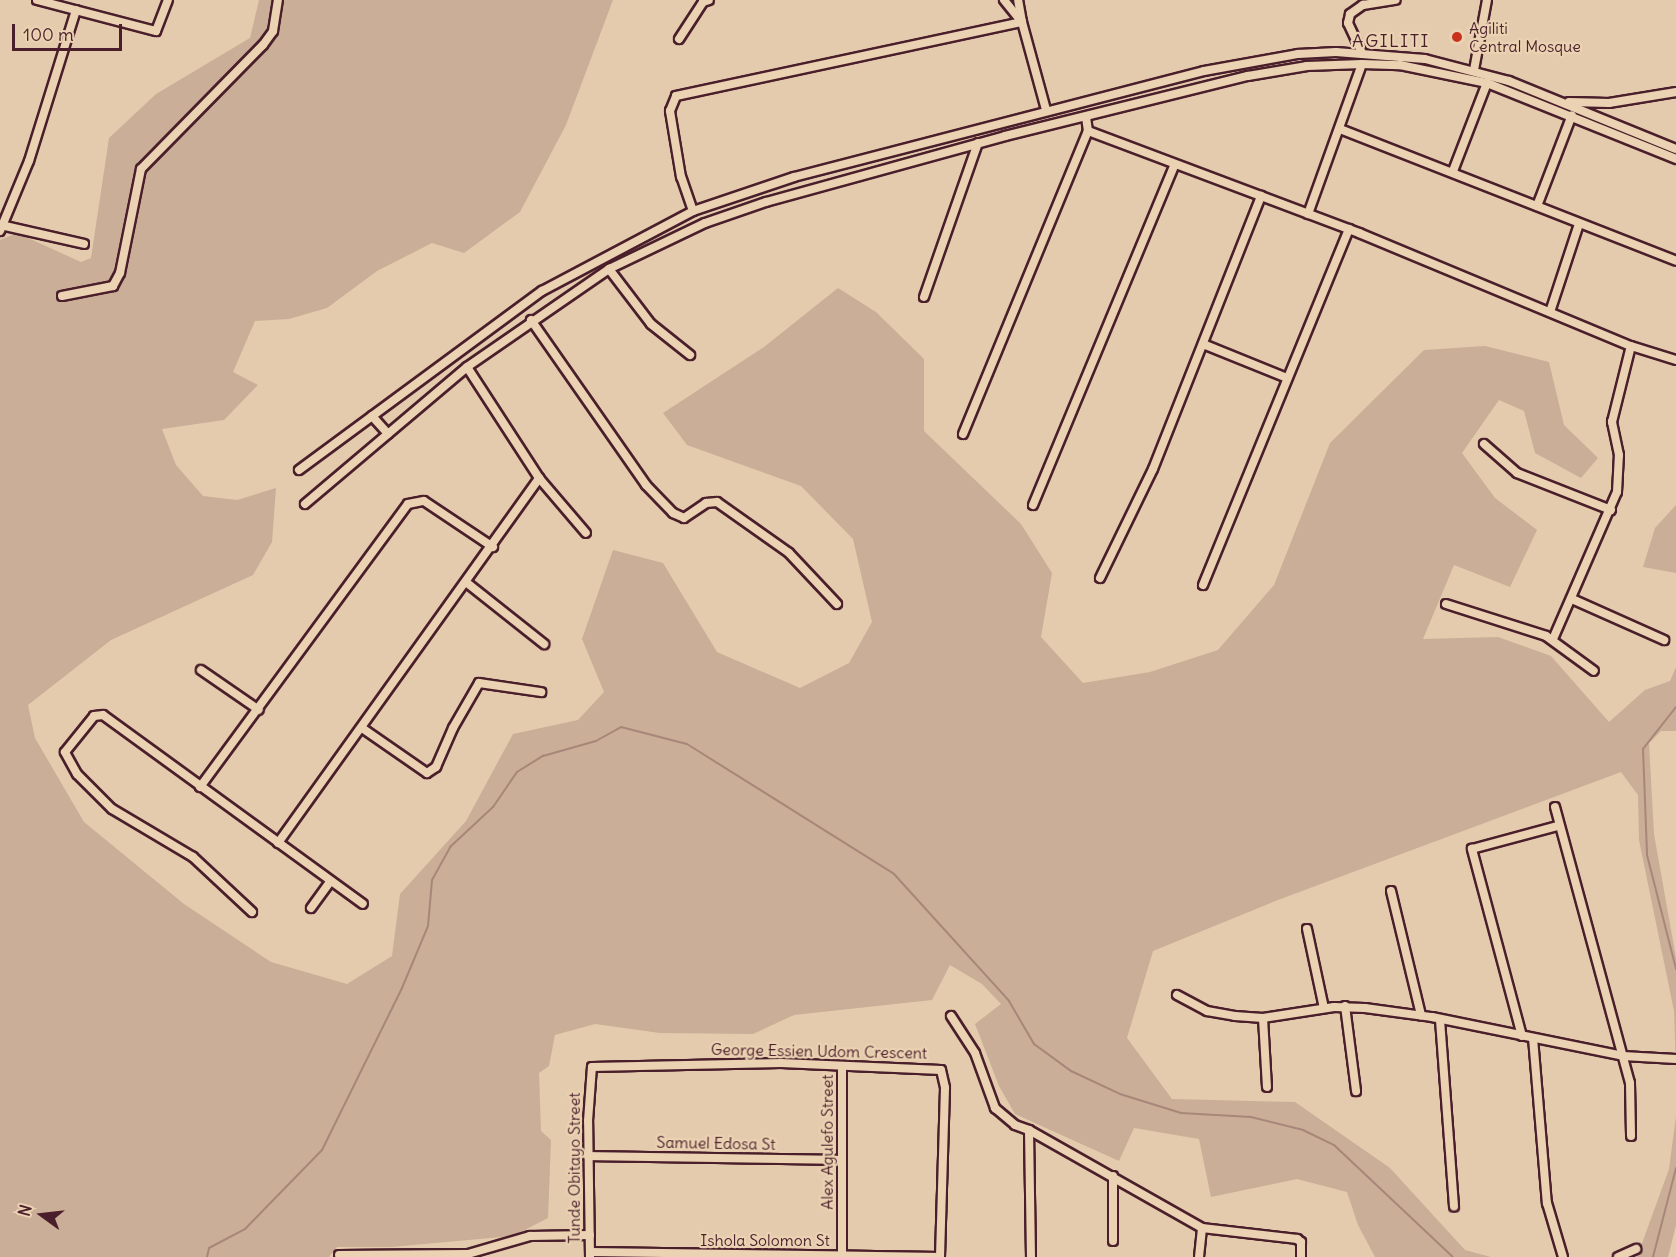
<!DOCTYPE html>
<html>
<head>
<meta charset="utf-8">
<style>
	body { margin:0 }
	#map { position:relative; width:1676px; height:1257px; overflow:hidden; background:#e4cbad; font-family:Delius,sans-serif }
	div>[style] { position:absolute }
	.green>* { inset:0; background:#caae97 }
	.stream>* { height:2px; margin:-1px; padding:0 1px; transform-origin:1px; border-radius:1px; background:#a78779 }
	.roads { filter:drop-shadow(2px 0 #4a1f2b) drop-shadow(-2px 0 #4a1f2b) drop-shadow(0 2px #4a1f2b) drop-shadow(0 -2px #4a1f2b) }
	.minor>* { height:8px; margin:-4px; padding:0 4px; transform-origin:4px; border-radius:4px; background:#ead2b2 }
	.dots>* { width:16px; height:16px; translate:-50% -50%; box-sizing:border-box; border:3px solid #ead2b2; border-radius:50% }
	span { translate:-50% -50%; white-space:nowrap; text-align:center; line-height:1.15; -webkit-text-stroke:4.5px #ead2b2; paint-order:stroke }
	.poi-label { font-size:16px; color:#4a1f2b }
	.left { translate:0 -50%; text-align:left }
	.street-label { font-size:16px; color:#4a1f2b }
	.neighbourhood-label { font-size:18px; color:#4a1f2b; letter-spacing:1.5px }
	.north { position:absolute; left:12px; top:1185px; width:60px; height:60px; -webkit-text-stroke:4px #ead2b2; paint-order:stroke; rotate:285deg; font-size:16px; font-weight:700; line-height:24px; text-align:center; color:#4a1f2b }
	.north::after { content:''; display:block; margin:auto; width:21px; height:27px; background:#4a1f2b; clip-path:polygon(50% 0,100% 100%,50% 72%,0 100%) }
	.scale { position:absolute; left:12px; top:24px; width:110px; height:27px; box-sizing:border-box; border:3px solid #4a1f2b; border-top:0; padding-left:8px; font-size:18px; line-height:21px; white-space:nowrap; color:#4a1f2b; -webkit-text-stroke:4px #ead2b2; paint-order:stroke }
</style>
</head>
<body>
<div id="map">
	<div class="green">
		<div style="clip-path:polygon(259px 0,613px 0,566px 125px,520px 212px,464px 253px,432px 243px,377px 271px,327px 308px,289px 319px,255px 321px,233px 372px,258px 385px,224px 420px,162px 429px,176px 465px,203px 496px,237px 500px,276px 488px,272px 542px,253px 575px,111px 640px,28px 705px,35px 738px,84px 822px,184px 904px,271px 962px,347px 984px,392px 956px,400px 894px,466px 821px,513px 734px,578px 720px,604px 692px,582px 639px,613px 550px,663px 563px,717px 652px,800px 688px,849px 663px,872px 622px,853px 539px,801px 486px,687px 445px,663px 413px,764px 347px,838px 288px,876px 312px,924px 359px,924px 431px,1021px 524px,1052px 573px,1041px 637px,1083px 683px,1150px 672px,1218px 650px,1274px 585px,1330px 443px,1424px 350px,1485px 346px,1549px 362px,1564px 425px,1598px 458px,1581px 478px,1535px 453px,1524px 411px,1499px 400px,1462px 453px,1495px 498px,1537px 530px,1510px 587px,1454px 565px,1423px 639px,1498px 637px,1551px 656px,1609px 722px,1645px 690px,1670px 681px,1676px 667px,1676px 731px,1661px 731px,1649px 743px,1654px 834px,1676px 958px,1676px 1070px,1674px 1011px,1639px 840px,1638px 795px,1621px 772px,1278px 900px,1153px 951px,1127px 1038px,1172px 1099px,1295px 1102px,1390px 1168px,1465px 1250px,1491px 1257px,1375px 1257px,1358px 1225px,1347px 1192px,1297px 1179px,1211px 1197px,1199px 1139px,1134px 1128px,1119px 1161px,1015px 1114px,999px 1086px,975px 1024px,1001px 1004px,982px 984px,950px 965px,932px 1000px,794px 1015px,753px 1034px,660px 1033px,595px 1024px,555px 1035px,549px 1066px,539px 1073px,541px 1131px,551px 1140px,548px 1218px,513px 1236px,391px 1247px,337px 1247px,329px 1257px,0 1257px,0 240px,17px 233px,81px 262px,91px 258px,109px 138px,156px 94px,250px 38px)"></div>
		<div style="clip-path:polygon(1676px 505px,1676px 573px,1643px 567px,1655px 528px)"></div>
		<div style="clip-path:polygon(1676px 1116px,1676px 1225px,1668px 1257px,1637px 1257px,1669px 1169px)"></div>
	</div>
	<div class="stream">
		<div style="left:1676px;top:707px;width:53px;rotate:128.2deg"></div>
		<div style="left:1643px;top:749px;width:106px;rotate:87.8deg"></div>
		<div style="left:1647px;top:855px;width:118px;rotate:75.7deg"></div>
		<div style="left:207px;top:1257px;width:9px;rotate:-77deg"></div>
		<div style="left:209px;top:1248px;width:41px;rotate:-27.8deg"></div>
		<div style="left:245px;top:1229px;width:110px;rotate:-45.7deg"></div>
		<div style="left:322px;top:1150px;width:181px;rotate:-63.7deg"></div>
		<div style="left:402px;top:988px;width:67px;rotate:-67.2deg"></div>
		<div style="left:428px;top:926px;width:46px;rotate:-85deg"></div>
		<div style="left:432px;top:880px;width:38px;rotate:-61deg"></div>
		<div style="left:450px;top:847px;width:59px;rotate:-42.9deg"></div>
		<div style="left:493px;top:807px;width:42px;rotate:-55.6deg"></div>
		<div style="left:517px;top:772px;width:31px;rotate:-32deg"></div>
		<div style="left:543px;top:756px;width:55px;rotate:-15.8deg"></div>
		<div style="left:596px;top:741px;width:29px;rotate:-29deg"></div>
		<div style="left:621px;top:727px;width:68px;rotate:14.4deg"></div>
		<div style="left:687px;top:744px;width:244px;rotate:32.1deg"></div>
		<div style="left:894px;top:874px;width:171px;rotate:47.8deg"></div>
		<div style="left:1009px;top:1001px;width:50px;rotate:59.8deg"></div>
		<div style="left:1034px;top:1044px;width:46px;rotate:36.1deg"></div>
		<div style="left:1071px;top:1071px;width:54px;rotate:25.1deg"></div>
		<div style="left:1120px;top:1094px;width:64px;rotate:17.3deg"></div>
		<div style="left:1181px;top:1113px;width:70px;rotate:3.3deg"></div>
		<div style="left:1251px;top:1117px;width:54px;rotate:14deg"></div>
		<div style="left:1303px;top:1130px;width:34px;rotate:26deg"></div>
		<div style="left:1334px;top:1145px;width:163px;rotate:43.3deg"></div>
		<div style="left:1653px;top:1257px;width:92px;rotate:-75.5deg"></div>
	</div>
	<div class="roads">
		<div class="minor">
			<div style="left:37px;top:0;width:123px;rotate:14.6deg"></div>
			<div style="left:156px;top:31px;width:33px;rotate:-69deg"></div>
			<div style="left:1004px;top:0;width:28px;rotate:51deg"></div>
			<div style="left:1022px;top:22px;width:91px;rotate:74.7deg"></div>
			<div style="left:679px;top:39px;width:44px;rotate:-57deg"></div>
			<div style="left:703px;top:2px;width:6px;rotate:-18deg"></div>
			<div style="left:1362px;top:53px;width:33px;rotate:-115deg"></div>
			<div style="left:1348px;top:23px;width:9px;rotate:-77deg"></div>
			<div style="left:1350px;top:14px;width:16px;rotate:-35deg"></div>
			<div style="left:1363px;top:5px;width:33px;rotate:-9deg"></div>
			<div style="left:1474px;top:70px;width:71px;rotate:-79.5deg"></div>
			<div style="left:1569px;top:102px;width:40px;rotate:1.4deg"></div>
			<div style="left:1609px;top:103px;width:68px;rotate:-9.3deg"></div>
			<div style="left:1086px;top:117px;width:14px;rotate:82deg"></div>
			<div style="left:1088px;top:131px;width:290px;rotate:20.6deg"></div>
			<div style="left:1359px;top:233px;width:295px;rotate:22.6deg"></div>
			<div style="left:1631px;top:346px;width:47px;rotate:17.3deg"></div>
			<div style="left:1340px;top:129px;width:361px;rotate:21.4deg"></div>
			<div style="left:1453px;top:171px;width:94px;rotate:-68.9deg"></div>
			<div style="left:1537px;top:206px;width:97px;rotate:-69deg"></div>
			<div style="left:693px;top:211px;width:36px;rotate:-109deg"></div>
			<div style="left:681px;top:177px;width:67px;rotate:-99.5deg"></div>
			<div style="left:670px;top:111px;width:16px;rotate:-68deg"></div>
			<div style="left:676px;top:96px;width:354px;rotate:-12.1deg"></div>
			<div style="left:1022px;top:22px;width:22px;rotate:-100deg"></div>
			<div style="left:1308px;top:214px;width:159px;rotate:-70.2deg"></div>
			<div style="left:5px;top:226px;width:81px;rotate:12.8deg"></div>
			<div style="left:0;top:231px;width:76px;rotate:-67.5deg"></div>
			<div style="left:29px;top:161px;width:158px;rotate:-72.7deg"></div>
			<div style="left:609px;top:269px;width:69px;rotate:52.6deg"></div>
			<div style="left:651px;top:324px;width:50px;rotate:38.5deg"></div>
			<div style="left:62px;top:296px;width:52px;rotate:-11.1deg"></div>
			<div style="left:113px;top:286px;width:15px;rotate:-62deg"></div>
			<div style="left:120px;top:273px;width:106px;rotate:-78.6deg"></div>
			<div style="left:141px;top:169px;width:174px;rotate:-45.5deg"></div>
			<div style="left:263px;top:45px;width:17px;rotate:-54deg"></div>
			<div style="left:273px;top:31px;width:31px;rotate:-81deg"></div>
			<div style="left:924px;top:297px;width:163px;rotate:-70.7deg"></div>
			<div style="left:1550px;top:312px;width:93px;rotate:-71.8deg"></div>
			<div style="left:531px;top:320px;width:201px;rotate:55.1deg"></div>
			<div style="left:646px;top:485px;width:39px;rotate:46deg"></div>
			<div style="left:673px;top:513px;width:12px;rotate:24deg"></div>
			<div style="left:684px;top:518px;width:27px;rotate:-34deg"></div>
			<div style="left:706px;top:503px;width:11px;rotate:-5deg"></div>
			<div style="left:717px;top:502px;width:88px;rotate:35.3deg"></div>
			<div style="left:789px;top:553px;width:70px;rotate:46.7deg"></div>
			<div style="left:1203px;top:344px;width:91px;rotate:22deg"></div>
			<div style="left:467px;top:367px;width:132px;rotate:57deg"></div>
			<div style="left:539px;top:478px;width:72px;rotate:49.5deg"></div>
			<div style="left:372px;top:416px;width:24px;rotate:48deg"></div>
			<div style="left:963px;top:434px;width:328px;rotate:-67.6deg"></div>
			<div style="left:1484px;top:444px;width:44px;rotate:41.3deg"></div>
			<div style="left:1517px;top:473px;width:101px;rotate:21.5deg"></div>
			<div style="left:299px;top:470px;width:302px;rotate:-36.4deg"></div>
			<div style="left:542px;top:291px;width:171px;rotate:-27.9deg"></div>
			<div style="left:693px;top:211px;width:107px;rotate:-18.6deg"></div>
			<div style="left:794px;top:177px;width:423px;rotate:-14.5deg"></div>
			<div style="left:1204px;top:71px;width:96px;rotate:-10.3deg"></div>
			<div style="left:1298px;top:54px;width:38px;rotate:-3deg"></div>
			<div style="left:1336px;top:52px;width:89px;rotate:4.5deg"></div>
			<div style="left:1425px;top:59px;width:87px;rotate:14.7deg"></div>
			<div style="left:1509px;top:81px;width:180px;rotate:22.2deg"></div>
			<div style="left:305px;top:504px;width:212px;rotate:-40.2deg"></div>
			<div style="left:467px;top:367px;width:173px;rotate:-34.6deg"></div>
			<div style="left:609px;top:269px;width:106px;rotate:-25.6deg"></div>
			<div style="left:705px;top:223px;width:65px;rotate:-19deg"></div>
			<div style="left:766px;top:202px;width:248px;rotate:-15.4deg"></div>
			<div style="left:1005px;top:136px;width:250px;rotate:-13.9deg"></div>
			<div style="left:1248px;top:76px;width:60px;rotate:-9.6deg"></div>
			<div style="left:1307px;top:66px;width:55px;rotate:-2.1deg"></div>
			<div style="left:1362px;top:64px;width:38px;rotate:2deg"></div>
			<div style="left:1400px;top:65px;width:89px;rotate:11.7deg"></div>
			<div style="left:1487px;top:83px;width:204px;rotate:21.9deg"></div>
			<div style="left:1033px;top:505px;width:369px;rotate:-67.4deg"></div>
			<div style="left:1100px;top:578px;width:121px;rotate:-64.1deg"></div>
			<div style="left:1153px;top:469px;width:294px;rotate:-68.4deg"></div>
			<div style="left:466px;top:582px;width:100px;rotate:38.5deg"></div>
			<div style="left:1203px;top:585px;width:385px;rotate:-67.7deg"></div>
			<div style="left:1572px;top:599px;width:101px;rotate:24deg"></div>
			<div style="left:1446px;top:604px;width:105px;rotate:17.7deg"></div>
			<div style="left:1546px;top:636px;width:59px;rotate:36.1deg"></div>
			<div style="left:1553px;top:639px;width:160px;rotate:-66.5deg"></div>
			<div style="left:1617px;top:492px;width:37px;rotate:-87deg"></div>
			<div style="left:1619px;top:455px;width:34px;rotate:-102deg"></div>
			<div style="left:1612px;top:422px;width:78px;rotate:-76deg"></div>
			<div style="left:201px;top:670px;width:70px;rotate:34.6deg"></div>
			<div style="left:362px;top:728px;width:79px;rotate:34.7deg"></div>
			<div style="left:427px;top:773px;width:11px;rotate:-34deg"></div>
			<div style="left:436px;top:767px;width:43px;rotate:-66.4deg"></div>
			<div style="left:453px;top:728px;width:52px;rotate:-60deg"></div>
			<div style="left:479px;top:683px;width:63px;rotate:8.3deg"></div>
			<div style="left:200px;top:787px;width:351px;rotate:-53.7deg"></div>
			<div style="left:408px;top:504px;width:16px;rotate:-11deg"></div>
			<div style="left:424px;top:501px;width:83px;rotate:33.7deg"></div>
			<div style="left:1555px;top:807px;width:286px;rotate:74.8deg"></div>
			<div style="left:1630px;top:1083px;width:53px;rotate:88.9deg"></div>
			<div style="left:278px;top:843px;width:449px;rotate:-54.4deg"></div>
			<div style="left:1391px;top:891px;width:128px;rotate:76.4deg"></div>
			<div style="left:311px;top:908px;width:32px;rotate:-54deg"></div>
			<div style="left:252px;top:912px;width:81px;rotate:-137deg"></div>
			<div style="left:193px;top:857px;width:94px;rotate:-149.3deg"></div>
			<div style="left:112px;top:809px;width:49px;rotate:-135deg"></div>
			<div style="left:77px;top:774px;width:25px;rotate:-119deg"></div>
			<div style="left:65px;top:752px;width:46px;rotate:-51.1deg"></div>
			<div style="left:94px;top:716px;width:9px;rotate:-6deg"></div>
			<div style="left:103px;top:715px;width:321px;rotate:36deg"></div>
			<div style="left:1307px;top:929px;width:81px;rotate:77.9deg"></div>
			<div style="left:1177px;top:995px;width:34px;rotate:28deg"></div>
			<div style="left:1207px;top:1011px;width:28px;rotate:10deg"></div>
			<div style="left:1235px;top:1016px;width:28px;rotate:4deg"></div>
			<div style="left:1263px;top:1018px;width:72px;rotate:-8.8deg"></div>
			<div style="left:1334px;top:1007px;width:31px;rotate:2deg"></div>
			<div style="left:1365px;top:1008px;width:68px;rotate:7.7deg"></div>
			<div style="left:1432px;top:1017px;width:195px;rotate:11.5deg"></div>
			<div style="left:1623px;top:1056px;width:53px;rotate:3.2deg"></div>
			<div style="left:1345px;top:1006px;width:86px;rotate:82.6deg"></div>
			<div style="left:951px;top:1016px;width:44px;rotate:57deg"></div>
			<div style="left:975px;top:1053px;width:59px;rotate:70deg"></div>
			<div style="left:995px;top:1108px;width:26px;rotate:40deg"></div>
			<div style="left:1015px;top:1125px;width:15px;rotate:20deg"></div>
			<div style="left:1029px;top:1130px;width:127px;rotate:89.1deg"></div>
			<div style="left:1263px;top:1018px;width:69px;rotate:86.7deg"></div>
			<div style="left:1440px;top:1020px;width:187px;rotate:85.7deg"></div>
			<div style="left:1522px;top:1036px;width:194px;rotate:-105deg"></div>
			<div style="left:1472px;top:849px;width:88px;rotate:-15.1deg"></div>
			<div style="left:1533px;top:1038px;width:166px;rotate:85.2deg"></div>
			<div style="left:1547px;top:1203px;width:56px;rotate:73.5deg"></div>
			<div style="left:842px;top:1066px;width:189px;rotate:90deg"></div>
			<div style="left:1029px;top:1130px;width:199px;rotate:29.5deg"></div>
			<div style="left:1202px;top:1228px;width:96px;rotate:6.6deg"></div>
			<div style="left:1297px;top:1239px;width:5px;rotate:37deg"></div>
			<div style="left:1301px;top:1242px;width:15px;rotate:90deg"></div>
			<div style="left:588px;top:1156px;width:254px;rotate:0.9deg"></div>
			<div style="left:1113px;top:1241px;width:65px;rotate:-90deg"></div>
			<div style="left:590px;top:1252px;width:350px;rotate:0.8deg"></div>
			<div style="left:339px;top:1255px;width:129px;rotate:-0.4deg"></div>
			<div style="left:468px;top:1254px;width:65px;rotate:-16.2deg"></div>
			<div style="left:530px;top:1236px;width:60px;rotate:-1deg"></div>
			<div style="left:590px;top:1257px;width:136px;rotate:-90.8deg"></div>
			<div style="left:588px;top:1121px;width:54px;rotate:-85.8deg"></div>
			<div style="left:592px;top:1067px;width:189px;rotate:-1.2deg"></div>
			<div style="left:781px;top:1063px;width:160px;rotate:2.5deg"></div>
			<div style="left:941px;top:1070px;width:18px;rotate:77deg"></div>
			<div style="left:945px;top:1088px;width:169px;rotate:91.7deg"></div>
			<div style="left:1199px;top:1257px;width:29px;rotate:-84deg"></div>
			<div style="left:1618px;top:1257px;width:20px;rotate:-24deg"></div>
		</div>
	</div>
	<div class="dots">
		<div style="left:1457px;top:37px;background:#c8321e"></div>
	</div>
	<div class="poi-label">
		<span class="left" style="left:1469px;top:37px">Agiliti<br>Central Mosque</span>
	</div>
	<div class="street-label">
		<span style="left:819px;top:1051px;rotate:1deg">George Essien Udom Crescent</span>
		<span style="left:827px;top:1142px;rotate:-90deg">Alex Agulefo Street</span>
		<span style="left:716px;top:1143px;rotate:1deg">Samuel Edosa St</span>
		<span style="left:574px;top:1168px;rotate:-90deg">Tunde Obitayo Street</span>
		<span style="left:765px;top:1240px">Ishola Solomon St</span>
	</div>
	<div class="neighbourhood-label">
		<span style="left:1391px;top:41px">AGILITI</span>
	</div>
	<div class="north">N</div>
	<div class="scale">100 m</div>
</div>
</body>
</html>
